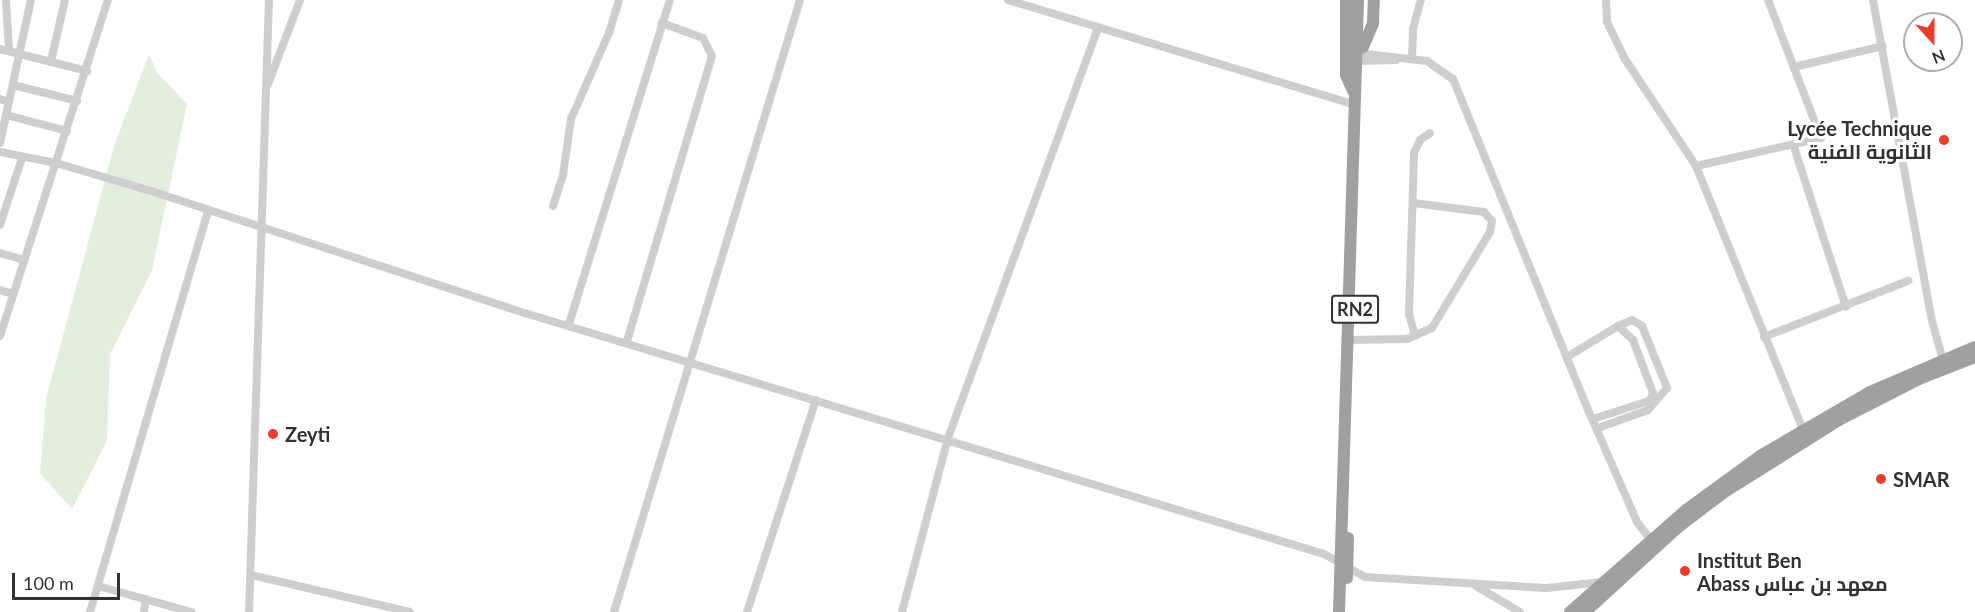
<!DOCTYPE html>
<html>
<head>
<meta charset="utf-8">
<style>
	body { margin:0 }
	#map { position:relative; width:1975px; height:612px; overflow:hidden; background:#fff; font-family:Lato,Cairo,sans-serif }
	div>[style] { position:absolute }
	.green>* { inset:0; background:#e4eede }
	.minor>* { height:8px; margin:-4px; padding:0 4px; transform-origin:4px; border-radius:4px; background:#cecece }
	.trunk>* { height:12px; margin:-6px; padding:0 6px; transform-origin:6px; border-radius:6px; background:#a0a0a0 }
	.dots>* { width:16px; height:16px; translate:-50% -50%; box-sizing:border-box; border:3px solid #fff; border-radius:50% }
	span { translate:-50% -50%; white-space:nowrap; text-align:center; line-height:1.15; -webkit-text-stroke:6px #fff; paint-order:stroke }
	.shield-label span { padding:2px 4px; background:#fff; border:2px solid; border-radius:4px; -webkit-text-stroke-width:0 }
	.shield-label { font-size:18px; color:#313131; font-weight:700 }
	.poi-label { font-size:20px; color:#313131; font-weight:700 }
	.right { translate:-100% -50%; text-align:right }
	.left { translate:0 -50%; text-align:left }
	.north { position:absolute; left:1903px; top:12px; width:60px; height:60px; box-sizing:border-box; background:#fff; border:2px solid #adadad; border-radius:50%; rotate:159deg; font-size:16px; font-weight:700; line-height:24px; text-align:center; color:#313131 }
	.north::after { content:''; display:block; margin:auto; width:21px; height:27px; background:#ec3c2e; clip-path:polygon(50% 0,100% 100%,50% 72%,0 100%) }
	.scale { position:absolute; left:12px; top:573px; width:108px; height:27px; box-sizing:border-box; border:3px solid #313131; border-top:0; padding-left:8px; font-size:18px; line-height:21px; white-space:nowrap; color:#313131; -webkit-text-stroke:4px #fff; paint-order:stroke }
</style>
</head>
<body>
<div id="map">
	<div class="green">
		<div style="clip-path:polygon(149px 54px,158px 74px,187px 104px,152px 271px,110px 354px,107px 441px,72px 509px,40px 473px,46px 399px,114px 146px)"></div>
	</div>
	<div class="minor">
		<div style="left:6px;top:0;width:51px;rotate:86.6deg"></div>
		<div style="left:1008px;top:0;width:363px;rotate:16.8deg"></div>
		<div style="left:1606px;top:0;width:22px;rotate:87deg"></div>
		<div style="left:1607px;top:22px;width:41px;rotate:64.1deg"></div>
		<div style="left:1625px;top:59px;width:128px;rotate:56.4deg"></div>
		<div style="left:1696px;top:166px;width:284px;rotate:67.9deg"></div>
		<div style="left:1873px;top:0;width:326px;rotate:79.6deg"></div>
		<div style="left:1932px;top:321px;width:45px;rotate:74.4deg"></div>
		<div style="left:0;top:49px;width:90px;rotate:14.2deg"></div>
		<div style="left:1357px;top:53px;width:70px;rotate:6.5deg"></div>
		<div style="left:1427px;top:61px;width:32px;rotate:35deg"></div>
		<div style="left:1453px;top:79px;width:360px;rotate:67.8deg"></div>
		<div style="left:1589px;top:412px;width:120px;rotate:66.4deg"></div>
		<div style="left:1637px;top:522px;width:28px;rotate:52deg"></div>
		<div style="left:1412px;top:59px;width:30px;rotate:-88deg"></div>
		<div style="left:1413px;top:29px;width:30px;rotate:-75deg"></div>
		<div style="left:51px;top:61px;width:63px;rotate:-77.1deg"></div>
		<div style="left:1356px;top:61px;width:40px;rotate:-1.4deg"></div>
		<div style="left:1794px;top:67px;width:91px;rotate:-13.3deg"></div>
		<div style="left:268px;top:84px;width:90px;rotate:-69.1deg"></div>
		<div style="left:13px;top:85px;width:66px;rotate:14deg"></div>
		<div style="left:0;top:99px;width:9px;rotate:18deg"></div>
		<div style="left:6px;top:115px;width:63px;rotate:14.7deg"></div>
		<div style="left:0;top:143px;width:146px;rotate:-77.8deg"></div>
		<div style="left:1793px;top:144px;width:171px;rotate:72deg"></div>
		<div style="left:0;top:152px;width:57px;rotate:11.1deg"></div>
		<div style="left:56px;top:163px;width:96px;rotate:16.4deg"></div>
		<div style="left:148px;top:190px;width:400px;rotate:18.1deg"></div>
		<div style="left:528px;top:314px;width:831px;rotate:16.78deg"></div>
		<div style="left:1324px;top:554px;width:47px;rotate:29.3deg"></div>
		<div style="left:1365px;top:577px;width:182px;rotate:3.5deg"></div>
		<div style="left:1547px;top:588px;width:55px;rotate:-6.2deg"></div>
		<div style="left:1696px;top:166px;width:128px;rotate:-12.6deg"></div>
		<div style="left:1821px;top:138px;width:148px;rotate:-111deg"></div>
		<div style="left:553px;top:206px;width:33px;rotate:-72deg"></div>
		<div style="left:563px;top:175px;width:57px;rotate:-81.9deg"></div>
		<div style="left:571px;top:119px;width:94px;rotate:-66.2deg"></div>
		<div style="left:609px;top:33px;width:34px;rotate:-73deg"></div>
		<div style="left:0;top:225px;width:71px;rotate:-71.8deg"></div>
		<div style="left:0;top:253px;width:25px;rotate:16deg"></div>
		<div style="left:0;top:290px;width:14px;rotate:17deg"></div>
		<div style="left:569px;top:324px;width:339px;rotate:-72.7deg"></div>
		<div style="left:1618px;top:326px;width:21px;rotate:43deg"></div>
		<div style="left:1633px;top:340px;width:57px;rotate:69.3deg"></div>
		<div style="left:1653px;top:393px;width:8px;rotate:113deg"></div>
		<div style="left:0;top:336px;width:353px;rotate:-72.2deg"></div>
		<div style="left:1415px;top:336px;width:23px;rotate:-105deg"></div>
		<div style="left:1409px;top:314px;width:161px;rotate:-88.2deg"></div>
		<div style="left:1414px;top:153px;width:14px;rotate:-65deg"></div>
		<div style="left:1420px;top:140px;width:12px;rotate:-35deg"></div>
		<div style="left:1764px;top:337px;width:155px;rotate:-21.3deg"></div>
		<div style="left:1347px;top:340px;width:60px;rotate:-1deg"></div>
		<div style="left:1407px;top:339px;width:27px;rotate:-24deg"></div>
		<div style="left:1432px;top:328px;width:112px;rotate:-58.9deg"></div>
		<div style="left:1490px;top:232px;width:11px;rotate:-80deg"></div>
		<div style="left:1492px;top:221px;width:12px;rotate:-132deg"></div>
		<div style="left:1484px;top:212px;width:71px;rotate:-172.7deg"></div>
		<div style="left:627px;top:341px;width:297px;rotate:-73.4deg"></div>
		<div style="left:712px;top:56px;width:20px;rotate:-117deg"></div>
		<div style="left:703px;top:38px;width:44px;rotate:-159.9deg"></div>
		<div style="left:1567px;top:357px;width:60px;rotate:-31.3deg"></div>
		<div style="left:1618px;top:326px;width:15px;rotate:-23deg"></div>
		<div style="left:1632px;top:320px;width:12px;rotate:31deg"></div>
		<div style="left:1642px;top:326px;width:67px;rotate:68deg"></div>
		<div style="left:1667px;top:388px;width:29px;rotate:131deg"></div>
		<div style="left:1648px;top:410px;width:53px;rotate:160.2deg"></div>
		<div style="left:1593px;top:419px;width:65px;rotate:-17.9deg"></div>
		<div style="left:251px;top:575px;width:163px;rotate:13.1deg"></div>
		<div style="left:98px;top:586px;width:97px;rotate:15.6deg"></div>
		<div style="left:1476px;top:586px;width:51px;rotate:30.6deg"></div>
		<div style="left:90px;top:612px;width:419px;rotate:-73.6deg"></div>
		<div style="left:144px;top:612px;width:13px;rotate:-81deg"></div>
		<div style="left:249px;top:612px;width:612px;rotate:-88.13deg"></div>
		<div style="left:614px;top:612px;width:640px;rotate:-73.09deg"></div>
		<div style="left:747px;top:612px;width:223px;rotate:-72deg"></div>
		<div style="left:902px;top:612px;width:180px;rotate:-75.2deg"></div>
		<div style="left:948px;top:438px;width:438px;rotate:-69.9deg"></div>
	</div>
	<div class="trunk">
		<div style="left:1346px;top:0;width:75px;rotate:90deg"></div>
		<div style="left:1346px;top:75px;width:17px;rotate:66deg"></div>
		<div style="left:1363px;top:47px;width:26px;rotate:-67deg"></div>
		<div style="left:1373px;top:23px;width:23px;rotate:-88deg"></div>
		<div style="left:1347px;top:578px;width:40px;rotate:-88.6deg"></div>
		<div style="left:1339px;top:612px;width:612px;rotate:-88.22deg"></div>
		<div style="left:1570px;top:612px;width:154px;rotate:-41.3deg"></div>
		<div style="left:1686px;top:510px;width:92px;rotate:-36.1deg"></div>
		<div style="left:1760px;top:456px;width:127px;rotate:-30.2deg"></div>
		<div style="left:1870px;top:392px;width:114px;rotate:-23.2deg"></div>
		<div style="left:1585px;top:612px;width:125px;rotate:-42.4deg"></div>
		<div style="left:1677px;top:528px;width:58px;rotate:-37.3deg"></div>
		<div style="left:1723px;top:493px;width:137px;rotate:-32.2deg"></div>
		<div style="left:1839px;top:420px;width:90px;rotate:-27.1deg"></div>
		<div style="left:1919px;top:379px;width:60px;rotate:-21.4deg"></div>
	</div>
	<div class="dots">
		<div style="left:1944px;top:140px;background:#ec3c2e"></div>
		<div style="left:273px;top:434px;background:#ec3c2e"></div>
		<div style="left:1881px;top:479px;background:#ec3c2e"></div>
		<div style="left:1685px;top:571px;background:#ec3c2e"></div>
	</div>
	<div class="shield-label">
		<span style="left:1355px;top:309px">RN2</span>
	</div>
	<div class="poi-label">
		<span class="right" style="left:1932px;top:140px">Lycée Technique<br>الثانوية الفنية</span>
		<span class="left" style="left:285px;top:434px">Zeyti</span>
		<span class="left" style="left:1893px;top:479px">SMAR</span>
		<span class="left" style="left:1697px;top:572px">Institut Ben<br>Abass معهد بن عباس</span>
	</div>
	<div class="north">N</div>
	<div class="scale">100 m</div>
</div>
</body>
</html>
